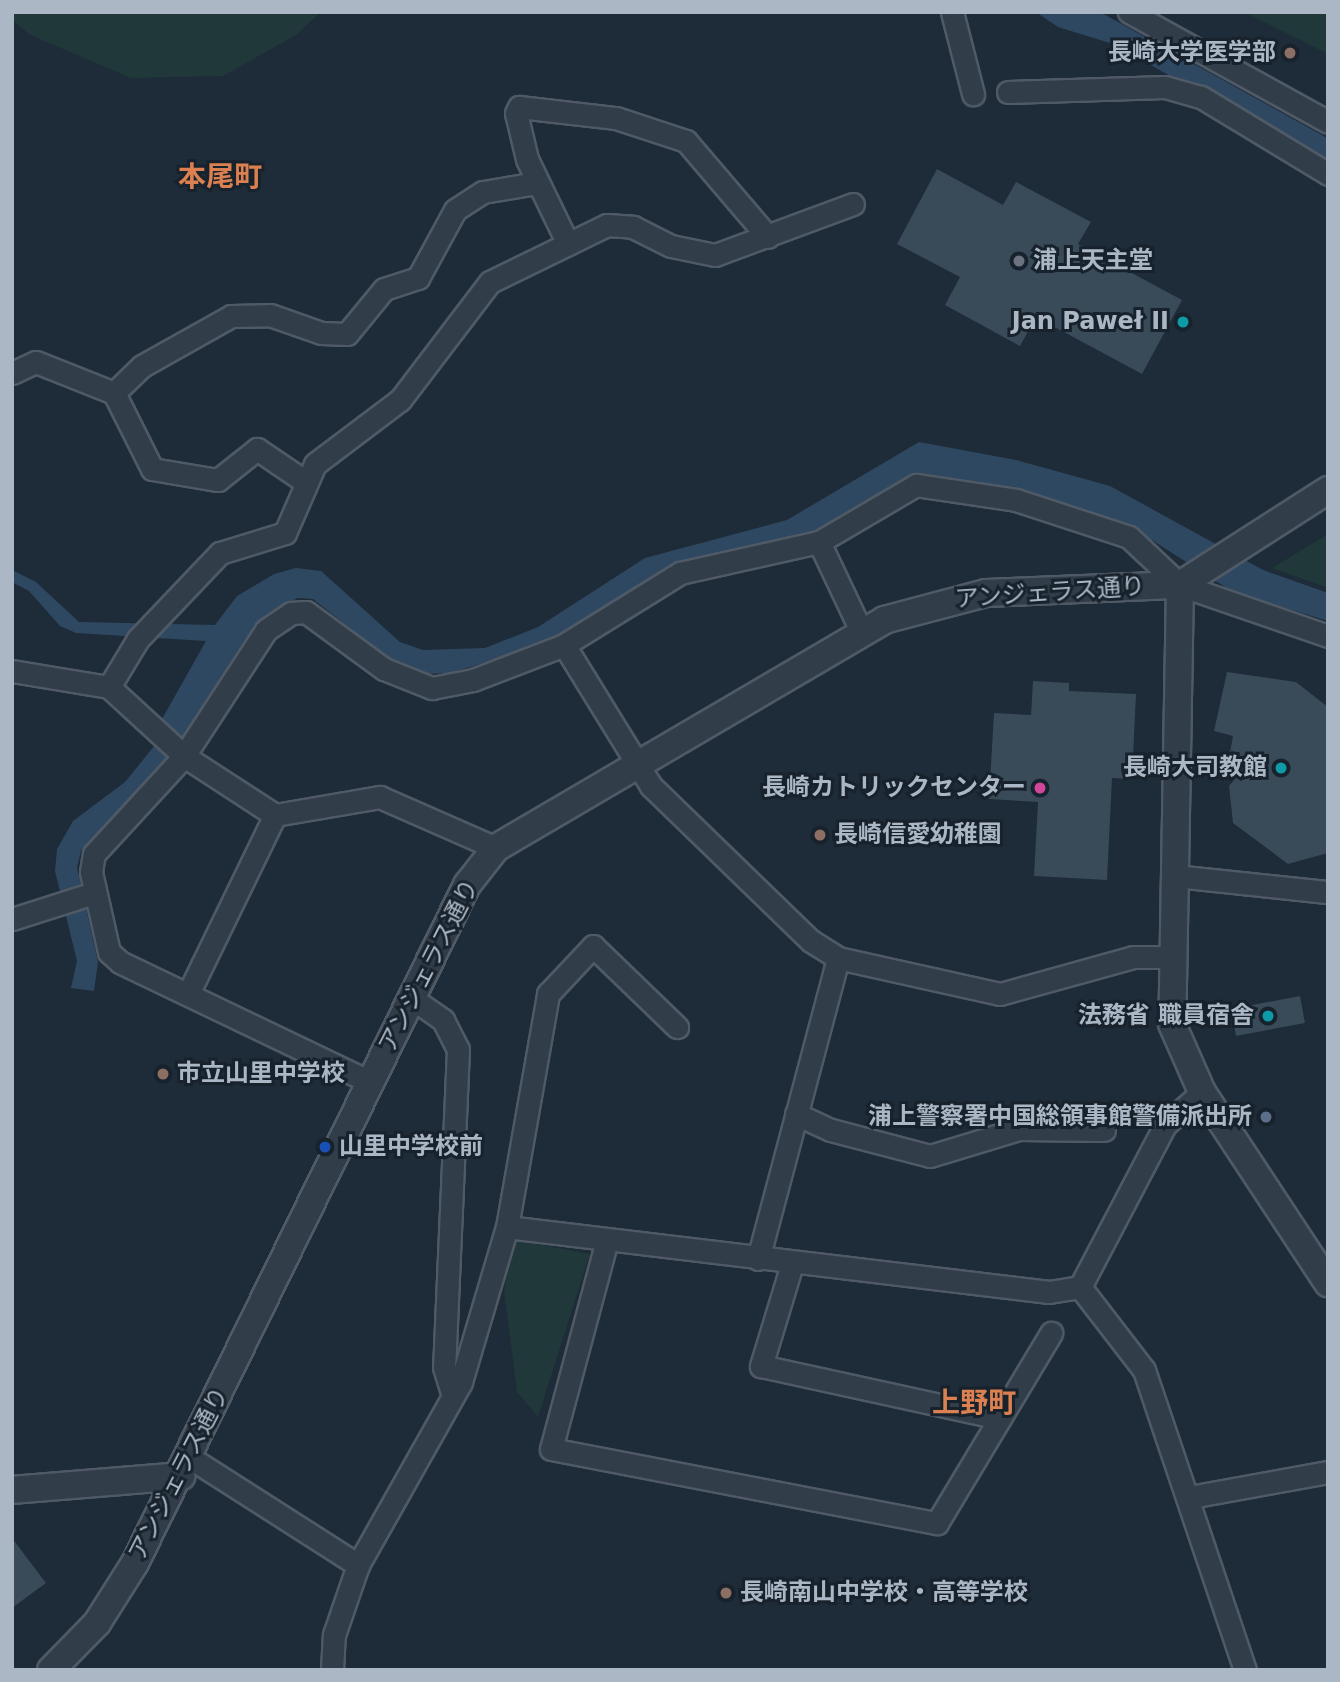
<!DOCTYPE html>
<html>
<head>
<meta charset="utf-8">
<style>
	body { margin:0 }
	#map { position:relative; width:1340px; height:1682px; overflow:hidden; background:#1e2b38; font-family:"DejaVu Sans","Noto Sans JP",sans-serif }
	div>[style] { position:absolute }
	.green>* { inset:0; background:#203839 }
	.water>* { inset:0; background:#2f4861 }
	.building>* { inset:0; background:#394a58 }
	.roads { filter:drop-shadow(2px 0 #4f5a66) drop-shadow(-2px 0 #4f5a66) drop-shadow(0 2px #4f5a66) drop-shadow(0 -2px #4f5a66) }
	.minor>* { height:21px; margin:-10.5px; padding:0 10.5px; transform-origin:10.5px; border-radius:10.5px; background:#313d48 }
	.tertiary>* { height:26px; margin:-13px; padding:0 13px; transform-origin:13px; border-radius:13px; background:#313d48 }
	.dots>* { width:19px; height:19px; translate:-50% -50%; box-sizing:border-box; border:4px solid #17222c; border-radius:50% }
	span { translate:-50% -50%; white-space:nowrap; text-align:center; line-height:1.15; -webkit-text-stroke:6px #17222c; paint-order:stroke }
	.poi-label { font-size:24px; color:#abb7c5; font-weight:700 }
	.right { translate:-100% -50%; text-align:right }
	.left { translate:0 -50%; text-align:left }
	.street-label { font-size:24px; color:#abb7c5 }
	.quarter-label { font-size:28px; color:#db8050; font-weight:700 }
	.frame { position:absolute; inset:0; border:14px solid #abb7c5; pointer-events:none }
</style>
</head>
<body>
<div id="map">
	<div class="green">
		<div style="clip-path:polygon(12px 12px,321px 12px,296px 35px,223px 76px,131px 78px,30px 35px,12px 20px)"></div>
		<div style="clip-path:polygon(1244px 12px,1328px 12px,1328px 54px)"></div>
		<div style="clip-path:polygon(1328px 534px,1328px 588px,1272px 568px)"></div>
		<div style="clip-path:polygon(514px 1240px,590px 1254px,538px 1417px,517px 1392px,504px 1290px)"></div>
	</div>
	<div class="water">
		<div style="clip-path:polygon(1036px 12px,1100px 12px,1322px 135px,1328px 139px,1328px 164px,1113px 44px,1058px 27px)"></div>
		<div style="clip-path:polygon(919px 442px,1016px 460px,1110px 486px,1263px 570px,1328px 593px,1328px 621px,1233px 592px,1130px 526px,932px 477px,897px 483px,855px 513px,799px 541px,738px 553px,543px 644px,451px 673px,422px 674px,392px 661px,313px 599px,297px 598px,245px 639px,168px 759px,81px 851px,77px 867px,98px 962px,94px 991px,71px 988px,77px 961px,55px 871px,57px 849px,73px 821px,125px 782px,155px 745px,162px 719px,206px 641px,76px 633px,60px 626px,29px 591px,12px 582px,12px 570px,36px 582px,79px 622px,215px 625px,237px 596px,274px 574px,296px 568px,321px 571px,400px 642px,423px 650px,485px 648px,538px 627px,645px 558px,787px 520px)"></div>
	</div>
	<div class="building">
		<div style="clip-path:polygon(937px 169px,1003px 205px,1016px 182px,1091px 222px,1078px 244px,1182px 300px,1142px 374px,1036px 317px,1020px 346px,945px 305px,960px 277px,897px 244px)"></div>
		<div style="clip-path:polygon(1227px 672px,1296px 682px,1328px 707px,1328px 853px,1288px 864px,1233px 823px,1229px 786px,1240px 773px,1228px 763px,1233px 736px,1214px 731px)"></div>
		<div style="clip-path:polygon(1033px 681px,1069px 683px,1069px 691px,1136px 694px,1132px 779px,1112px 778px,1107px 880px,1034px 876px,1038px 802px,989px 799px,994px 713px,1031px 715px)"></div>
		<div style="clip-path:polygon(1300px 996px,1305px 1023px,1236px 1036px,1231px 1009px)"></div>
		<div style="clip-path:polygon(12px 1538px,46px 1583px,12px 1608px)"></div>
	</div>
	<div class="roads">
		<div class="minor">
			<div style="left:952px;top:12px;width:85px;rotate:75.6deg"></div>
			<div style="left:1129px;top:12px;width:227px;rotate:28.9deg"></div>
			<div style="left:1008px;top:92px;width:157px;rotate:-1.8deg"></div>
			<div style="left:1165px;top:87px;width:37px;rotate:16deg"></div>
			<div style="left:1201px;top:97px;width:149px;rotate:31.2deg"></div>
			<div style="left:568px;top:244px;width:94px;rotate:-115.8deg"></div>
			<div style="left:527px;top:159px;width:47px;rotate:-103.4deg"></div>
			<div style="left:516px;top:113px;width:7px;rotate:-63deg"></div>
			<div style="left:519px;top:107px;width:98px;rotate:6.5deg"></div>
			<div style="left:616px;top:118px;width:74px;rotate:18.2deg"></div>
			<div style="left:686px;top:141px;width:126px;rotate:49.5deg"></div>
			<div style="left:12px;top:373px;width:26px;rotate:-25deg"></div>
			<div style="left:36px;top:362px;width:84px;rotate:21.7deg"></div>
			<div style="left:114px;top:393px;width:85px;rotate:63.4deg"></div>
			<div style="left:152px;top:469px;width:67px;rotate:9.5deg"></div>
			<div style="left:218px;top:480px;width:50px;rotate:-38.5deg"></div>
			<div style="left:257px;top:449px;width:57px;rotate:34.2deg"></div>
			<div style="left:114px;top:393px;width:39px;rotate:-44deg"></div>
			<div style="left:142px;top:366px;width:102px;rotate:-29.3deg"></div>
			<div style="left:231px;top:316px;width:39px;rotate:-1deg"></div>
			<div style="left:270px;top:315px;width:54px;rotate:19.4deg"></div>
			<div style="left:321px;top:333px;width:26px;rotate:2deg"></div>
			<div style="left:347px;top:334px;width:58px;rotate:-50.6deg"></div>
			<div style="left:384px;top:289px;width:36px;rotate:-18deg"></div>
			<div style="left:418px;top:278px;width:77px;rotate:-61.4deg"></div>
			<div style="left:455px;top:210px;width:33px;rotate:-33deg"></div>
			<div style="left:483px;top:192px;width:55px;rotate:-9.5deg"></div>
			<div style="left:819px;top:542px;width:101px;rotate:64.7deg"></div>
			<div style="left:564px;top:645px;width:166px;rotate:58.3deg"></div>
			<div style="left:651px;top:786px;width:223px;rotate:44.1deg"></div>
			<div style="left:811px;top:941px;width:32px;rotate:32deg"></div>
			<div style="left:838px;top:958px;width:166px;rotate:12.5deg"></div>
			<div style="left:1000px;top:994px;width:138px;rotate:-15.5deg"></div>
			<div style="left:1133px;top:957px;width:39px"></div>
			<div style="left:12px;top:671px;width:98px;rotate:9.4deg"></div>
			<div style="left:109px;top:687px;width:102px;rotate:42.6deg"></div>
			<div style="left:184px;top:756px;width:108px;rotate:33deg"></div>
			<div style="left:275px;top:815px;width:107px;rotate:-9.7deg"></div>
			<div style="left:380px;top:797px;width:127px;rotate:23.7deg"></div>
			<div style="left:109px;top:687px;width:56px;rotate:-58.9deg"></div>
			<div style="left:138px;top:639px;width:119px;rotate:-46.4deg"></div>
			<div style="left:220px;top:553px;width:68px;rotate:-17.1deg"></div>
			<div style="left:285px;top:533px;width:75px;rotate:-66.5deg"></div>
			<div style="left:315px;top:464px;width:106px;rotate:-37deg"></div>
			<div style="left:400px;top:400px;width:148px;rotate:-52.7deg"></div>
			<div style="left:490px;top:282px;width:130px;rotate:-26deg"></div>
			<div style="left:607px;top:225px;width:26px;rotate:4deg"></div>
			<div style="left:633px;top:227px;width:42px;rotate:26.6deg"></div>
			<div style="left:671px;top:246px;width:45px;rotate:11.6deg"></div>
			<div style="left:715px;top:255px;width:147px;rotate:-20.3deg"></div>
			<div style="left:1175px;top:876px;width:154px;rotate:6deg"></div>
			<div style="left:12px;top:919px;width:86px;rotate:-17.6deg"></div>
			<div style="left:188px;top:994px;width:199px;rotate:-64.1deg"></div>
			<div style="left:413px;top:999px;width:37px;rotate:35deg"></div>
			<div style="left:443px;top:1020px;width:33px;rotate:63deg"></div>
			<div style="left:458px;top:1049px;width:318px;rotate:92.5deg"></div>
			<div style="left:444px;top:1367px;width:30px;rotate:73deg"></div>
			<div style="left:370px;top:1082px;width:277px;rotate:-154.4deg"></div>
			<div style="left:120px;top:962px;width:15px;rotate:-138deg"></div>
			<div style="left:109px;top:952px;width:82px;rotate:-102.7deg"></div>
			<div style="left:91px;top:872px;width:18px;rotate:-81deg"></div>
			<div style="left:94px;top:854px;width:133px;rotate:-47.4deg"></div>
			<div style="left:184px;top:756px;width:150px;rotate:-56.9deg"></div>
			<div style="left:266px;top:630px;width:30px;rotate:-34deg"></div>
			<div style="left:291px;top:613px;width:15px;rotate:-4deg"></div>
			<div style="left:306px;top:612px;width:97px;rotate:36.2deg"></div>
			<div style="left:384px;top:669px;width:52px;rotate:21.6deg"></div>
			<div style="left:432px;top:688px;width:42px;rotate:-11deg"></div>
			<div style="left:473px;top:680px;width:97px;rotate:-21deg"></div>
			<div style="left:564px;top:645px;width:137px;rotate:-31.8deg"></div>
			<div style="left:680px;top:573px;width:142px;rotate:-12.6deg"></div>
			<div style="left:819px;top:542px;width:113px;rotate:-30.4deg"></div>
			<div style="left:916px;top:485px;width:101px;rotate:8.5deg"></div>
			<div style="left:1016px;top:500px;width:119px;rotate:18.1deg"></div>
			<div style="left:1129px;top:537px;width:70px;rotate:43.3deg"></div>
			<div style="left:1180px;top:585px;width:157px;rotate:19deg"></div>
			<div style="left:796px;top:1114px;width:38px;rotate:25deg"></div>
			<div style="left:831px;top:1130px;width:102px;rotate:14.7deg"></div>
			<div style="left:930px;top:1156px;width:93px;rotate:-16.9deg"></div>
			<div style="left:1019px;top:1129px;width:85px;rotate:0.7deg"></div>
			<div style="left:507px;top:1227px;width:546px;rotate:6.84deg"></div>
			<div style="left:1049px;top:1292px;width:31px;rotate:-9deg"></div>
			<div style="left:607px;top:1240px;width:216px;rotate:105deg"></div>
			<div style="left:551px;top:1449px;width:393px;rotate:10.9deg"></div>
			<div style="left:937px;top:1523px;width:222px;rotate:-59deg"></div>
			<div style="left:758px;top:1259px;width:311px;rotate:-75.1deg"></div>
			<div style="left:792px;top:1264px;width:107px;rotate:106.9deg"></div>
			<div style="left:761px;top:1366px;width:244px;rotate:12.3deg"></div>
			<div style="left:1080px;top:1287px;width:105px;rotate:52.4deg"></div>
			<div style="left:1144px;top:1370px;width:317px;rotate:71.4deg"></div>
			<div style="left:1080px;top:1287px;width:183px;rotate:-62.3deg"></div>
			<div style="left:1165px;top:1125px;width:50px;rotate:-41.7deg"></div>
			<div style="left:189px;top:1457px;width:201px;rotate:32.6deg"></div>
			<div style="left:1190px;top:1497px;width:140px;rotate:-10.3deg"></div>
			<div style="left:332px;top:1670px;width:35px;rotate:-87deg"></div>
			<div style="left:334px;top:1635px;width:74px;rotate:-71.1deg"></div>
			<div style="left:358px;top:1565px;width:210px;rotate:-60.6deg"></div>
			<div style="left:461px;top:1382px;width:162px;rotate:-73.5deg"></div>
			<div style="left:507px;top:1227px;width:237px;rotate:-80deg"></div>
			<div style="left:548px;top:994px;width:66px;rotate:-46.8deg"></div>
			<div style="left:593px;top:946px;width:117px;rotate:44deg"></div>
		</div>
		<div class="tertiary">
			<div style="left:1180px;top:585px;width:439px;rotate:91deg"></div>
			<div style="left:1172px;top:1024px;width:74px;rotate:66.2deg"></div>
			<div style="left:1202px;top:1092px;width:229px;rotate:56.6deg"></div>
			<div style="left:12px;top:1490px;width:170px;rotate:-4.7deg"></div>
			<div style="left:51px;top:1670px;width:66px;rotate:-45.6deg"></div>
			<div style="left:97px;top:1623px;width:71px;rotate:-57.7deg"></div>
			<div style="left:135px;top:1563px;width:755px;rotate:-63.91deg"></div>
			<div style="left:467px;top:885px;width:47px;rotate:-51.9deg"></div>
			<div style="left:496px;top:848px;width:450px;rotate:-30.4deg"></div>
			<div style="left:884px;top:620px;width:106px;rotate:-14.8deg"></div>
			<div style="left:986px;top:593px;width:194px;rotate:-2.4deg"></div>
			<div style="left:1180px;top:585px;width:176px;rotate:-32.7deg"></div>
		</div>
	</div>
	<div class="dots">
		<div style="left:1290px;top:53px;background:#8d6e63"></div>
		<div style="left:1019px;top:261px;background:#6b7280"></div>
		<div style="left:1183px;top:322px;background:#0f9aa8"></div>
		<div style="left:1281px;top:768px;background:#0f9aa8"></div>
		<div style="left:1040px;top:788px;background:#d1479c"></div>
		<div style="left:820px;top:835px;background:#8d6e63"></div>
		<div style="left:1268px;top:1016px;background:#0f9aa8"></div>
		<div style="left:163px;top:1074px;background:#8d6e63"></div>
		<div style="left:1266px;top:1117px;background:#5c6f8a"></div>
		<div style="left:325px;top:1147px;background:#1a4fb4"></div>
		<div style="left:726px;top:1593px;background:#8d6e63"></div>
	</div>
	<div class="poi-label">
		<span class="right" style="left:1276px;top:53px">長崎大学医学部</span>
		<span class="left" style="left:1033px;top:261px">浦上天主堂</span>
		<span class="right" style="left:1169px;top:322px">Jan Paweł II</span>
		<span class="right" style="left:1267px;top:768px">長崎大司教館</span>
		<span class="right" style="left:1026px;top:788px">長崎カトリックセンター</span>
		<span class="left" style="left:834px;top:835px">長崎信愛幼稚園</span>
		<span class="right" style="left:1254px;top:1016px">法務省 職員宿舎</span>
		<span class="left" style="left:177px;top:1074px">市立山里中学校</span>
		<span class="right" style="left:1252px;top:1117px">浦上警察署中国総領事館警備派出所</span>
		<span class="left" style="left:339px;top:1147px">山里中学校前</span>
		<span class="left" style="left:740px;top:1593px">長崎南山中学校・高等学校</span>
	</div>
	<div class="street-label">
		<span style="left:1050px;top:593px;rotate:-4deg">アンジェラス通り</span>
		<span style="left:429px;top:966px;rotate:-63deg">アンジェラス通り</span>
		<span style="left:179px;top:1474px;rotate:-63deg">アンジェラス通り</span>
	</div>
	<div class="quarter-label">
		<span style="left:220px;top:177px">本尾町</span>
		<span style="left:974px;top:1403px">上野町</span>
	</div>
	<div class="frame"></div>
</div>
</body>
</html>
